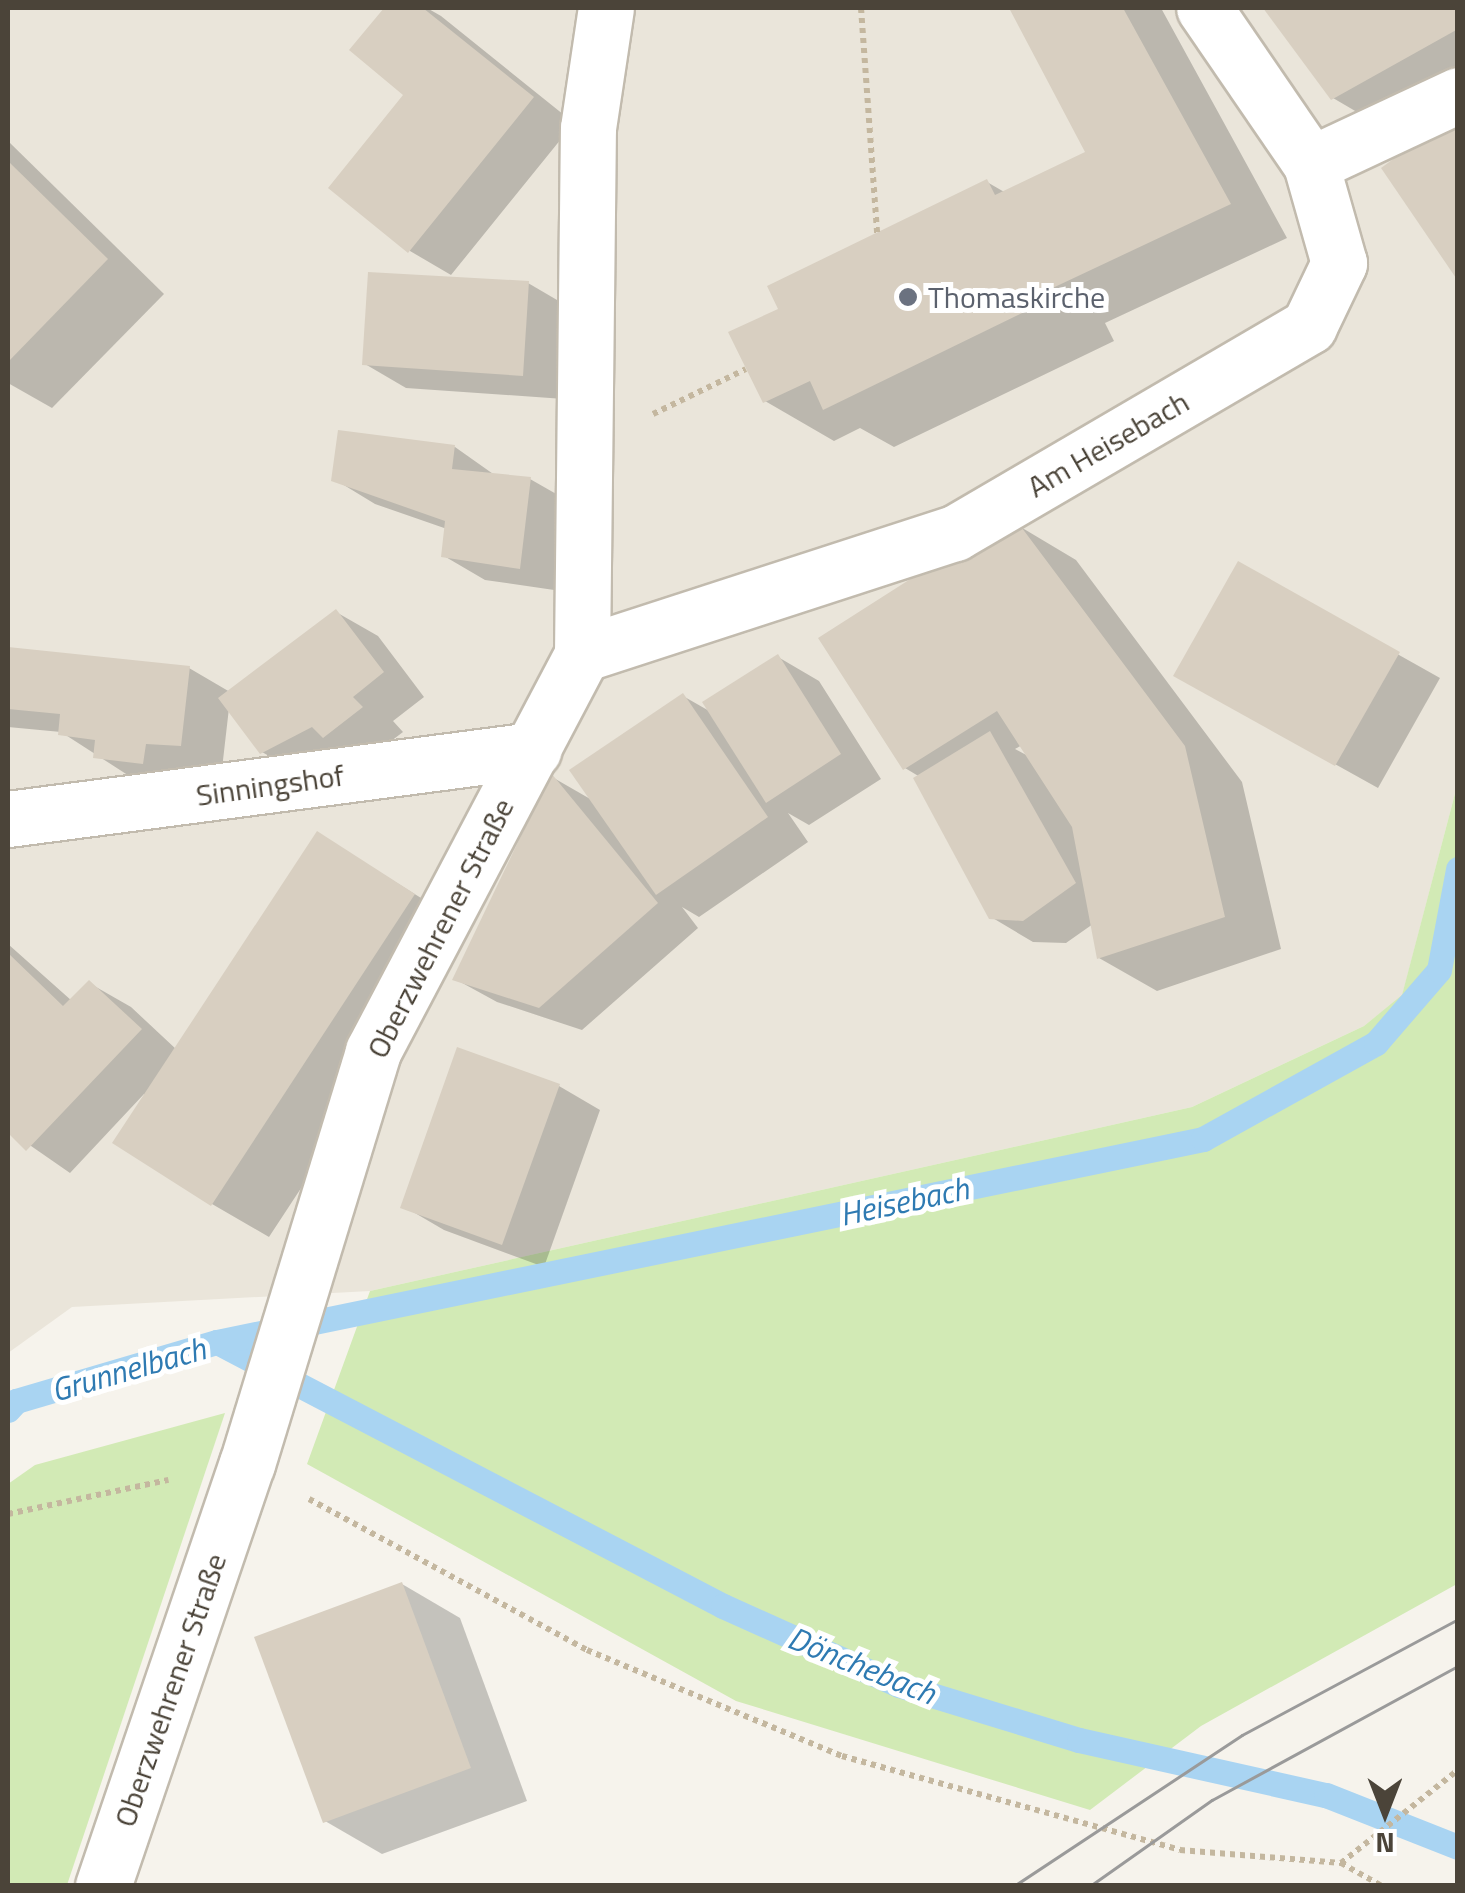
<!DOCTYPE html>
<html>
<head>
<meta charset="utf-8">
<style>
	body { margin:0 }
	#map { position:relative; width:1465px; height:1893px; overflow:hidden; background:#f6f3ec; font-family:"Titillium Web",sans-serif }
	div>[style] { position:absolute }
	.residential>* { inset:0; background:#eae5da }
	.green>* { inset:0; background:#d2eab5 }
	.shadow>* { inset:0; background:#0003 }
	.stream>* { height:25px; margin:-12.5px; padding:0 12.5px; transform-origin:12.5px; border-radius:12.5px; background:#a9d4f2 }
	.building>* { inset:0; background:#d8cfc1 }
	.path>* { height:6px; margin-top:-3px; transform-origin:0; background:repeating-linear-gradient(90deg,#c4b79f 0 5px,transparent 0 10px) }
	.roads { filter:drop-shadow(2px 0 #c2bbae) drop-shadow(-2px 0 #c2bbae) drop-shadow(0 2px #c2bbae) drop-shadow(0 -2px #c2bbae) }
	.minor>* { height:55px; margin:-27.5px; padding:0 27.5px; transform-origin:27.5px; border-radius:27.5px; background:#fff }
	.tram>* { height:2.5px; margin:-1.25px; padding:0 1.25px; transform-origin:1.25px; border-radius:1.25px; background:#9a9a9a }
	.dots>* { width:28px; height:28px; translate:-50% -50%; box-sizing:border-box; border:5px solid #fff; border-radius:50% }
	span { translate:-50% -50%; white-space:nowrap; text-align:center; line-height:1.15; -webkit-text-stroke:10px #fff; paint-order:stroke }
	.worship-label { font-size:30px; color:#5b616d }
	.left { translate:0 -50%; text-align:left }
	.street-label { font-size:30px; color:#4b4439 }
	.water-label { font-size:32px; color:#2e7ab2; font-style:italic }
	.frame { position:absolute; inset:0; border:10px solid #4b4439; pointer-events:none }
	.north { position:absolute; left:1335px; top:1763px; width:100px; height:100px; -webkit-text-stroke:8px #fff; paint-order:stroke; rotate:180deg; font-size:28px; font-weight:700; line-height:40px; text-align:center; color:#4b4439 }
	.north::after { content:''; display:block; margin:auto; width:35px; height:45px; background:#4b4439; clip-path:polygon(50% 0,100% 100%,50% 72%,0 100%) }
</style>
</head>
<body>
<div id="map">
	<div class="residential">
		<div style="clip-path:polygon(8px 8px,1457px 8px,1457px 786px,1402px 996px,1364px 1026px,1192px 1107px,370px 1291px,72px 1307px,8px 1353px)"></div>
	</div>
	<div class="green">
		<div style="clip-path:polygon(1457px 786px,1457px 1584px,1201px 1726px,1090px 1810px,736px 1701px,307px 1464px,370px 1291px,1192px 1107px,1364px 1026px,1402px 995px)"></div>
		<div style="clip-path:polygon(225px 1413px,67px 1885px,8px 1885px,8px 1484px,35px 1465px)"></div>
	</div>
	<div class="shadow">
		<div style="clip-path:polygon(387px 8px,427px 8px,441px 16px,574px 123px,451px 275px,410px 251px,407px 94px,353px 50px)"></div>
		<div style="clip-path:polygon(1012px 8px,1161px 8px,1287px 238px,1105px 323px,1114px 341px,894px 447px,860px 428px,834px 441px,765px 401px,781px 310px,987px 182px,1006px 193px,1089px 153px)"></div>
		<div style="clip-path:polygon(1266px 8px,1458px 8px,1458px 76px,1374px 122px,1333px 98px)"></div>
		<div style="clip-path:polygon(8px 141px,164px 294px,52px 408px,8px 383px)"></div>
		<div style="clip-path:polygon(528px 283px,569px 307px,564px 399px,406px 388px,365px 364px)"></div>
		<div style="clip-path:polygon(455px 447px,496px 476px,530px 479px,572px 503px,561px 591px,485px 580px,444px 556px,447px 529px,375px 504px,334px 479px)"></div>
		<div style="clip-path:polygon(evenodd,1019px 526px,1076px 560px,1242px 782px,1281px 949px,1157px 991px,1099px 958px,1093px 924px,1066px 943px,1033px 942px,991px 917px,920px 777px,905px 768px,1019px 526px,1022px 745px,1030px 757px,1015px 749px,1022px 745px)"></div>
		<div style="clip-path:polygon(1239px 565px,1440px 678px,1378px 788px,1218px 699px)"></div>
		<div style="clip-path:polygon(336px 612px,378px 636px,424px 697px,393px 721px,403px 732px,366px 760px,304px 776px,262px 752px,229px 708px,222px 769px,187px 766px,185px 786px,137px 781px,61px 732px,8px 727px,8px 649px,189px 668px,230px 692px)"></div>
		<div style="clip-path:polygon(778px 657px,819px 681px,881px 779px,809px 825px,788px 813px,808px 842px,699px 917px,682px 907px,698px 928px,582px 1030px,497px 1002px,455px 979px,552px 777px,592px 800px,683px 696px,711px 712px)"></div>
		<div style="clip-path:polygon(318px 834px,471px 929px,269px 1237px,212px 1204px,144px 1094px,70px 1173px,8px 1130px,8px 944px,72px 1001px,89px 983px,131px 1007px,177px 1050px)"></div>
		<div style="clip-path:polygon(559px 1086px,600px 1110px,544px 1267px,444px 1230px,403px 1206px)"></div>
		<div style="clip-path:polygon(402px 1584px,460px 1618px,527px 1801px,382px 1854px,325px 1821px)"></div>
	</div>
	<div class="stream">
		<div style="left:217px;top:1342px;width:571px;rotate:27.55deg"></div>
		<div style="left:723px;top:1606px;width:193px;rotate:24.2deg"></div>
		<div style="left:899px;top:1685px;width:188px;rotate:17deg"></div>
		<div style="left:1079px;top:1740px;width:253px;rotate:12.6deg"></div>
		<div style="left:1326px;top:1795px;width:142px;rotate:21.5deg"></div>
		<div style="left:8px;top:1410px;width:12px;rotate:-48deg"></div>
		<div style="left:16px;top:1401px;width:209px;rotate:-16.4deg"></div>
		<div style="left:217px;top:1342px;width:1007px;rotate:-11.63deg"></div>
		<div style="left:1203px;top:1139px;width:198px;rotate:-29deg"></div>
		<div style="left:1376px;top:1043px;width:96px;rotate:-49.2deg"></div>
		<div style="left:1439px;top:970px;width:103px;rotate:-79.3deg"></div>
	</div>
	<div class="building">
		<div style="clip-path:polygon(384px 8px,423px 8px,534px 97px,408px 253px,328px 188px,403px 95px,349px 50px)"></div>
		<div style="clip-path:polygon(1009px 8px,1123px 8px,1231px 204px,1042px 293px,1047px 301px,823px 410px,810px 381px,763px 403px,728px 332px,778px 309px,767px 286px,987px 179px,995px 195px,1085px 152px)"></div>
		<div style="clip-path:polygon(1263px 8px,1458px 8px,1458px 29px,1331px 100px)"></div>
		<div style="clip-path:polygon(1458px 126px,1458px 281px,1381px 168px,1429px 133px)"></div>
		<div style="clip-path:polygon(8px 161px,108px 259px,8px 362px)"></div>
		<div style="clip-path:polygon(368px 272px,529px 281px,523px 376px,362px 365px)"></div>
		<div style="clip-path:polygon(338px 430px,455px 445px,452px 469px,531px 477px,520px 569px,441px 557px,445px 521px,331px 481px)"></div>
		<div style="clip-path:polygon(1019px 524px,1185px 746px,1225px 917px,1097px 959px,1072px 827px,997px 711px,903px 770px,818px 638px,912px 578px)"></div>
		<div style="clip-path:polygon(1238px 561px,1400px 652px,1335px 766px,1173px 676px)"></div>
		<div style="clip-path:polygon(336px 609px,384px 672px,353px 697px,363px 707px,323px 738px,312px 727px,260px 754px,218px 698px)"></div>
		<div style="clip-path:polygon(8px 647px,190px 666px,181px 746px,146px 744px,143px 764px,93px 758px,95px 740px,58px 735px,60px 714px,8px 709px)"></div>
		<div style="clip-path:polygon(778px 654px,841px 754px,766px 803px,702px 702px)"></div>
		<div style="clip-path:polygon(683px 693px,768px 817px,656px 895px,569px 770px)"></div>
		<div style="clip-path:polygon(990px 731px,1076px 883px,1023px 921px,989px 919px,913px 778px)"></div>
		<div style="clip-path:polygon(551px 773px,658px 903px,539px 1008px,452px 980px)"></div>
		<div style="clip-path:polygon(317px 831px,415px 894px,211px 1206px,112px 1143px)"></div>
		<div style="clip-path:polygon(8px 953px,63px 1006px,89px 980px,142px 1029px,26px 1151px,8px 1133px)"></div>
		<div style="clip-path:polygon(457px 1047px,560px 1084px,502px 1245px,400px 1208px)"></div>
		<div style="clip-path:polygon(402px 1582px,471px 1768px,323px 1823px,254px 1637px)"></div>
	</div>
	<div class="path">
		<div style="left:861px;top:8px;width:226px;rotate:85.9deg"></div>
		<div style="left:653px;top:414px;width:103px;rotate:-25.8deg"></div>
		<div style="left:309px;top:1499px;width:316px;rotate:28.5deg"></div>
		<div style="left:587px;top:1650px;width:276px;rotate:22.6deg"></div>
		<div style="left:842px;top:1756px;width:351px;rotate:15.5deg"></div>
		<div style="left:1180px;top:1850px;width:162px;rotate:4.6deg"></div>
		<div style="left:1341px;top:1863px;width:47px;rotate:29.3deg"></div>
		<div style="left:8px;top:1514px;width:164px;rotate:-12deg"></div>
		<div style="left:1341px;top:1863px;width:149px;rotate:-38.5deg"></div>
	</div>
	<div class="roads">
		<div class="minor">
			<div style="left:1311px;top:164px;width:162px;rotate:-25.1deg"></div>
			<div style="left:582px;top:654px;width:392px;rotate:-18deg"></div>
			<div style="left:955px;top:533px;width:410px;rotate:-30.3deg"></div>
			<div style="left:1309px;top:326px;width:70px;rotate:-64.5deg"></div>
			<div style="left:1339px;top:263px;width:103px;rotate:-105.8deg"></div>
			<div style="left:1311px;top:164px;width:189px;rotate:-124.4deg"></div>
			<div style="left:8px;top:819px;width:530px;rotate:-7.49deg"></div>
			<div style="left:103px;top:1886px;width:446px;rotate:-71.2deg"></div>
			<div style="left:247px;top:1464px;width:432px;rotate:-73deg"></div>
			<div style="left:373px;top:1051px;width:449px;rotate:-62.2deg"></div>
			<div style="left:582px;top:654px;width:526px;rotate:-89.35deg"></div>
			<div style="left:588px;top:128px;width:121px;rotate:-81.5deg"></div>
		</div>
	</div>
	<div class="tram">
		<div style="left:1014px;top:1886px;width:273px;rotate:-33.5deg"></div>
		<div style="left:1242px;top:1735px;width:245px;rotate:-28.2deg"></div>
		<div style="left:1090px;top:1886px;width:149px;rotate:-35.2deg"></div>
		<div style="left:1212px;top:1800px;width:280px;rotate:-28.6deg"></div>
	</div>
	<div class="dots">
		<div style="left:908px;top:297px;background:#6b7280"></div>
	</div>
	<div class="worship-label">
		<span class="left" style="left:928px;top:297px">Thomaskirche</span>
	</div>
	<div class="street-label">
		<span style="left:1108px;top:444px;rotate:-30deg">Am Heisebach</span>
		<span style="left:270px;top:785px;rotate:-8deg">Sinningshof</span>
		<span style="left:440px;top:928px;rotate:-63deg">Oberzwehrener Straße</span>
		<span style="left:170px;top:1690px;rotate:-71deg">Oberzwehrener Straße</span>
	</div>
	<div class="water-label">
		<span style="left:904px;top:1201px;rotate:-12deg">Heisebach</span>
		<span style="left:128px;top:1369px;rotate:-16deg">Grunnelbach</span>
		<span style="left:862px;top:1665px;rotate:22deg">Dönchebach</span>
	</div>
	<div class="frame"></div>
	<div class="north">N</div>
</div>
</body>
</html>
